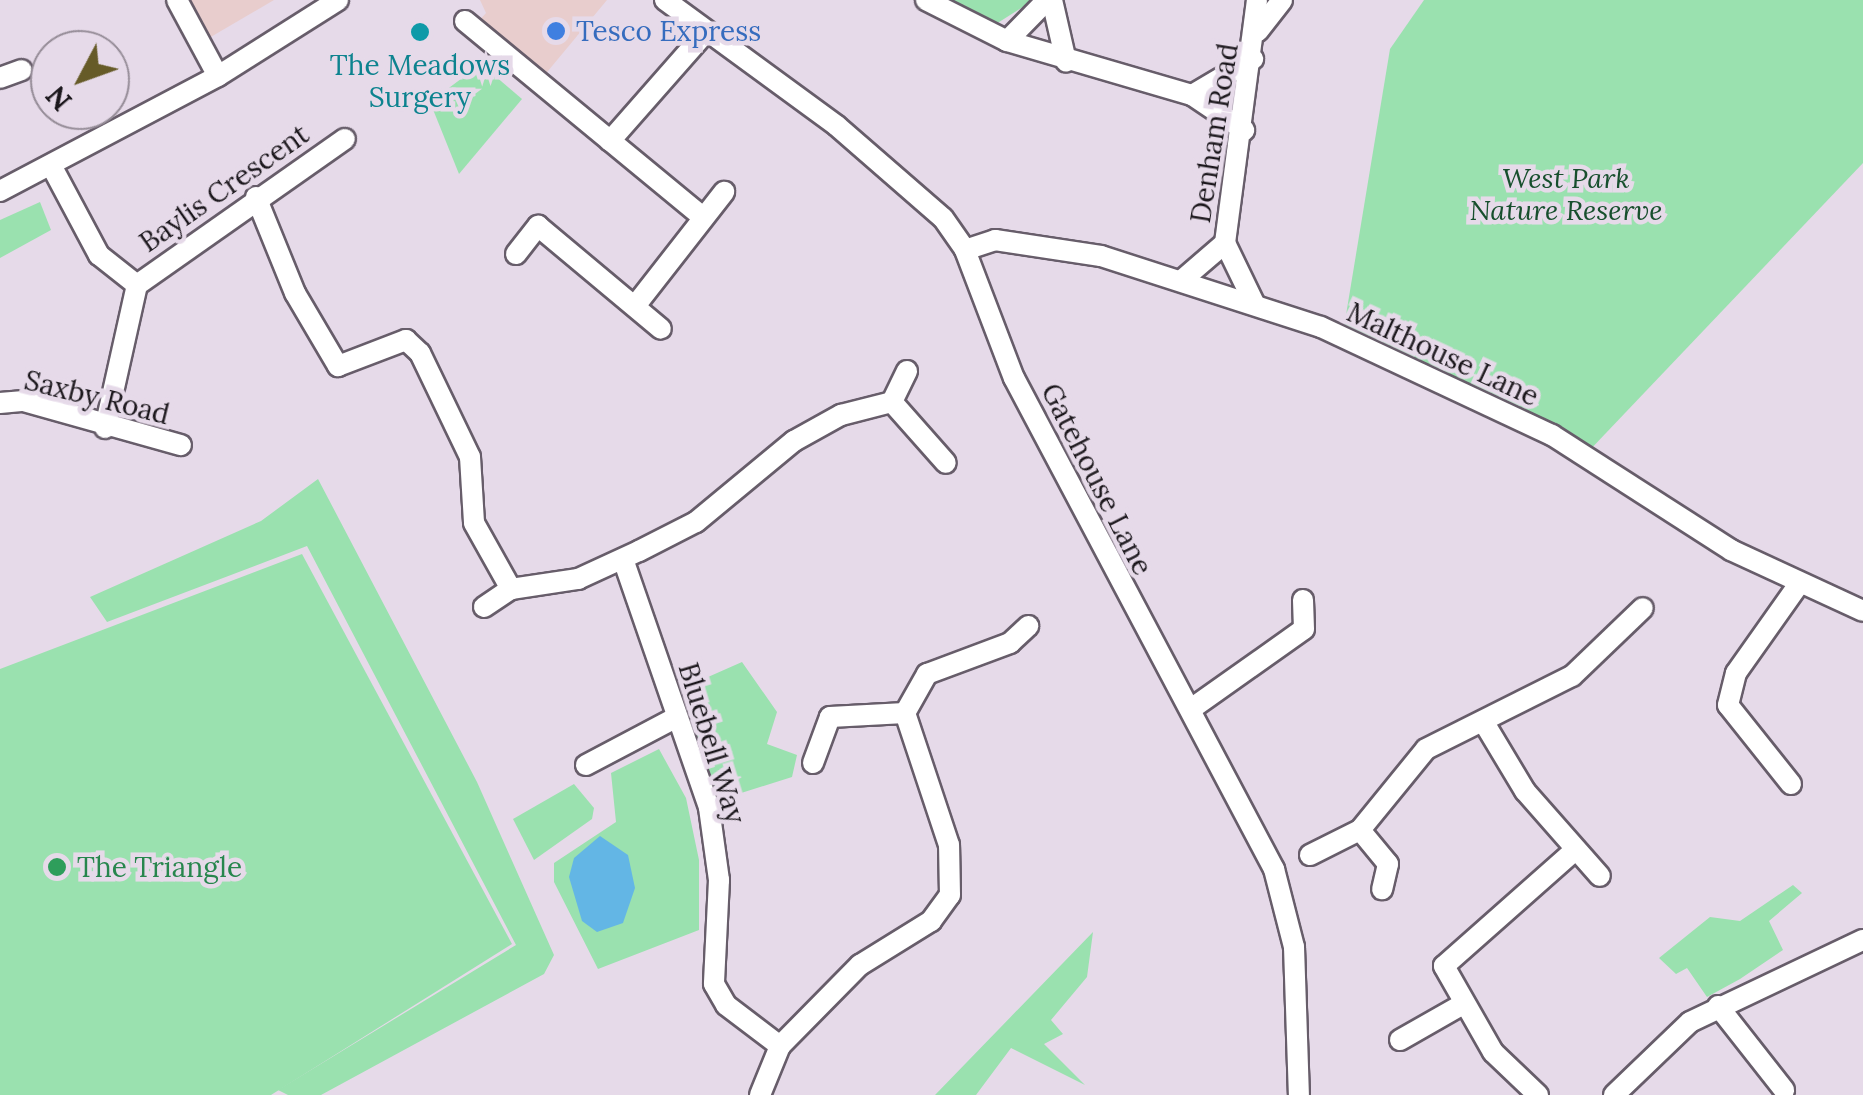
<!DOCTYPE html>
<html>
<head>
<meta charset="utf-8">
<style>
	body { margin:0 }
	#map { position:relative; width:1863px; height:1095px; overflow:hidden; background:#e6dae9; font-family:Lora,serif }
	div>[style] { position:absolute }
	.commercial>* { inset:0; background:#e8cdcd }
	.green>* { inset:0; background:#9ae1af }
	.water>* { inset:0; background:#63b6e5 }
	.roads { filter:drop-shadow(2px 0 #675d6a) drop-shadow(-2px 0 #675d6a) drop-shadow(0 2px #675d6a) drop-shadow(0 -2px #675d6a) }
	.minor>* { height:20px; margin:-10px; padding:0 10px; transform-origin:10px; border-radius:10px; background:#fff }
	.dots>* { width:28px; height:28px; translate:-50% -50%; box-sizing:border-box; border:5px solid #e6dae9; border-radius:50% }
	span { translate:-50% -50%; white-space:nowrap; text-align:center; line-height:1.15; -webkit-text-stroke:9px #e6dae9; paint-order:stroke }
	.shop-label { font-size:28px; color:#366cbe }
	.left { translate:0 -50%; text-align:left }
	.culture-label { font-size:28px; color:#0d838f }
	.street-label { font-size:28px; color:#1b171c }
	.park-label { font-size:28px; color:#174f2d; font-style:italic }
	.leisure-label { font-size:28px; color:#27864d }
	.north { position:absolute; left:30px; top:30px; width:100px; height:100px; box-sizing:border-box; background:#e6dae9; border:2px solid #958c97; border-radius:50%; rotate:229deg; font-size:28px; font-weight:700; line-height:40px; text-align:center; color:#1b171c }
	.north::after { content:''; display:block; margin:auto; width:35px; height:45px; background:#665b28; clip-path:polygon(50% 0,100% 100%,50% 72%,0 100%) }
</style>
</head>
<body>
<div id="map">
	<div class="commercial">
		<div style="clip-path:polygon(190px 0,274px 0,209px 38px)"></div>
		<div style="clip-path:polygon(480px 0,607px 0,543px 77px,478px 22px,486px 13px)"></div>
	</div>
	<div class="green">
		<div style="clip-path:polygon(942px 0,1034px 0,996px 24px)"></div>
		<div style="clip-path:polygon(1424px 0,1863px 0,1863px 163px,1586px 454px,1344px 327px,1390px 49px)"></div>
		<div style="clip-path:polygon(481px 64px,522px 99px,459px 174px,430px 102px)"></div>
		<div style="clip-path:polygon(40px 202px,51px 230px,0 258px,0 220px)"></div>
		<div style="clip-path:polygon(318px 479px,477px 782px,554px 955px,544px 974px,321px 1095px,288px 1095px,278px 1090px,516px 945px,307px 546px,107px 622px,90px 597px,261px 521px)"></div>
		<div style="clip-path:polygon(302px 554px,512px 944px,271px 1095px,0 1095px,0 669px)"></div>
		<div style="clip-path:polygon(742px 662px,777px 712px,767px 744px,797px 755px,792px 777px,716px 801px,689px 730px,708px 677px)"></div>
		<div style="clip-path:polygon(659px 749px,686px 798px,699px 860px,699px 930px,598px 969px,554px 882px,554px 863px,616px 822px,611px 773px)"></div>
		<div style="clip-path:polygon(574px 784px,594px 808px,592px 819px,534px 860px,513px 819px)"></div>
		<div style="clip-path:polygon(1793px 885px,1802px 893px,1769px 921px,1783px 950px,1740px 979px,1707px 997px,1687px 968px,1676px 974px,1659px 958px,1710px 917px,1740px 921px)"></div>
		<div style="clip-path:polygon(1093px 932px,1087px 977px,1051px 1020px,1063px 1034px,1044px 1044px,1085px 1085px,1011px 1048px,976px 1095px,935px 1095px)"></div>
	</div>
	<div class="water">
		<div style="clip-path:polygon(600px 836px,628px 855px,635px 888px,623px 923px,597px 932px,582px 921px,569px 877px,574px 858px)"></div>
	</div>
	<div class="roads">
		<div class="minor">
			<div style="left:177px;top:0;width:86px;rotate:61.7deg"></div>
			<div style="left:665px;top:0;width:213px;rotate:36.2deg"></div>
			<div style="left:837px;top:126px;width:140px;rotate:41deg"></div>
			<div style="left:943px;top:218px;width:39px;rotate:55deg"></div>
			<div style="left:965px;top:250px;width:137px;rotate:69.1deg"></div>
			<div style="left:1014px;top:378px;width:556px;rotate:62.1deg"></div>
			<div style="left:1274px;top:869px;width:81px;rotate:75.6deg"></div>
			<div style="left:1294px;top:947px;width:148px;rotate:88.1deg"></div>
			<div style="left:926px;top:0;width:91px;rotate:26.8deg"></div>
			<div style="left:1007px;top:41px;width:193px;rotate:16.3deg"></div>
			<div style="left:1192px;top:95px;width:71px;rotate:-30.5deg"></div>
			<div style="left:1052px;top:0;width:63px;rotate:77.1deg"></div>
			<div style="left:465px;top:21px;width:308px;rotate:39.5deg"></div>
			<div style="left:1258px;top:31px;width:39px;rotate:-52deg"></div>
			<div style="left:1007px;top:41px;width:57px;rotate:-45.7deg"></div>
			<div style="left:0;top:78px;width:23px;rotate:-20deg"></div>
			<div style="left:1192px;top:95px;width:63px;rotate:33.9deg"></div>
			<div style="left:610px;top:141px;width:144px;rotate:-48.7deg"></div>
			<div style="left:52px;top:167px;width:100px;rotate:61.9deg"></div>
			<div style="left:99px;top:255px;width:48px;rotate:38.3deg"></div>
			<div style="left:0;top:191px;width:246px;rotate:-27.8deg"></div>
			<div style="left:218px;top:76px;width:142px;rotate:-32.3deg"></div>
			<div style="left:256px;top:197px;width:104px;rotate:67.9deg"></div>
			<div style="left:295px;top:293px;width:85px;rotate:59.5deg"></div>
			<div style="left:338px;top:366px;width:73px;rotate:-20.9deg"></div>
			<div style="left:406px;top:340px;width:19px;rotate:43deg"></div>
			<div style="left:420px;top:353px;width:115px;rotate:64.3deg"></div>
			<div style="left:470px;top:457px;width:66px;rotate:86.5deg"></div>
			<div style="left:474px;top:523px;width:76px;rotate:60.7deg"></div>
			<div style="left:511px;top:589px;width:68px;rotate:-8.5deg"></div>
			<div style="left:578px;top:579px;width:67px;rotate:-24.7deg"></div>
			<div style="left:639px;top:551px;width:64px;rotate:-27deg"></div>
			<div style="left:696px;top:522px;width:127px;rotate:-39.6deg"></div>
			<div style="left:794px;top:441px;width:54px;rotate:-29deg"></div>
			<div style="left:841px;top:415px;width:53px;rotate:-14.3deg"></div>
			<div style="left:965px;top:250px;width:32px;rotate:-18deg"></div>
			<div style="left:995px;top:240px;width:107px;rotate:8.6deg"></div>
			<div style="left:1101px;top:256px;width:231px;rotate:17.9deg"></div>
			<div style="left:1321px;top:327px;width:255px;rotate:25.1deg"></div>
			<div style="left:1552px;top:435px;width:213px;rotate:32.7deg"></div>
			<div style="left:1731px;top:550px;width:145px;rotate:24.8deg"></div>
			<div style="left:516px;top:254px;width:36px;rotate:-52deg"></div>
			<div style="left:538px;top:226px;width:160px;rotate:39.9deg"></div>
			<div style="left:1182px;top:280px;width:57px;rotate:-40.7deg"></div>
			<div style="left:1255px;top:305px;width:69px;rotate:-115.8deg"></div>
			<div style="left:1225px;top:243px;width:245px;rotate:-82.5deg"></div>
			<div style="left:635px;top:306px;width:145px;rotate:-52deg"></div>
			<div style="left:907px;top:371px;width:34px;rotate:116deg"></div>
			<div style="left:892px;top:402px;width:81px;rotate:48.5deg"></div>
			<div style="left:0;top:403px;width:24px;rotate:-5deg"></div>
			<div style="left:24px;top:401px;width:163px;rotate:15.7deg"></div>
			<div style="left:105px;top:428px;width:147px;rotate:-77.4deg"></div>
			<div style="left:137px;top:285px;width:254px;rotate:-35.1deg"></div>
			<div style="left:623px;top:559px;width:263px;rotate:70.9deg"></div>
			<div style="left:709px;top:808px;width:73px;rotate:82.1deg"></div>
			<div style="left:719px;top:880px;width:104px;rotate:92.8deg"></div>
			<div style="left:714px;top:984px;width:24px;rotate:60deg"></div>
			<div style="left:726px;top:1005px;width:68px;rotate:37.2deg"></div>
			<div style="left:780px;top:1046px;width:53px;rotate:112.2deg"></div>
			<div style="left:484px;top:607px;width:32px;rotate:-34deg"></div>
			<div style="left:1191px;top:709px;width:138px;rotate:-35.3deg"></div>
			<div style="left:1304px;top:629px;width:29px;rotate:-92deg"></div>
			<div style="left:1483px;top:721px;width:82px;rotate:59deg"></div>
			<div style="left:1525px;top:791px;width:113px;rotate:48.6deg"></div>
			<div style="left:813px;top:763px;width:49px;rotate:-69.7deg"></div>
			<div style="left:830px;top:717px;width:75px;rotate:-3.1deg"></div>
			<div style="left:905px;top:713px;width:45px;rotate:-60.6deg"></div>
			<div style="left:927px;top:674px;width:89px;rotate:-20.5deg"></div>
			<div style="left:1010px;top:643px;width:25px;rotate:-43deg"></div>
			<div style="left:586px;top:765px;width:101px;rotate:-27.8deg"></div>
			<div style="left:1791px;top:784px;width:101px;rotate:-128.6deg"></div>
			<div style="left:1728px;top:705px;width:33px;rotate:-76deg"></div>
			<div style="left:1736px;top:673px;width:105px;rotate:-54.7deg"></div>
			<div style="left:1360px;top:830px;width:44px;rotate:50.5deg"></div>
			<div style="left:1388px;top:864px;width:26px;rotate:103deg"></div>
			<div style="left:1310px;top:855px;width:56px;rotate:-26.6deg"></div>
			<div style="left:1360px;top:830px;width:104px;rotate:-50.8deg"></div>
			<div style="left:1426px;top:749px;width:163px;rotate:-26.6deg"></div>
			<div style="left:1572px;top:676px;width:98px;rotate:-43.8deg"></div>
			<div style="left:1718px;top:1006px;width:107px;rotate:51.8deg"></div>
			<div style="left:1400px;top:1040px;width:73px;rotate:-29.7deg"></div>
			<div style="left:780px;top:1046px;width:114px;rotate:-45.4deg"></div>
			<div style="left:860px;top:965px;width:84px;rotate:-31.8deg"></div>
			<div style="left:931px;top:921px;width:32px;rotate:-54deg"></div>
			<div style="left:950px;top:895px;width:50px;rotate:-91.1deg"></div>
			<div style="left:949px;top:845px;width:139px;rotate:-108.4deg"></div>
			<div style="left:1538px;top:1095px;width:62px;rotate:-136.3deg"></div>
			<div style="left:1493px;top:1052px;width:99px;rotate:-119.7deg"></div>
			<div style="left:1444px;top:966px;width:175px;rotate:-41.5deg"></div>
			<div style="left:1614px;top:1095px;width:105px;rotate:-43.8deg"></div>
			<div style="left:1690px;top:1022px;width:191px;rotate:-25.4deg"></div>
		</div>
	</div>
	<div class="dots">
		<div style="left:556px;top:31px;background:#3f7fe0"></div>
		<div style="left:420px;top:32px;background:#0f9aa8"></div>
		<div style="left:57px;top:867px;background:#2e9e5b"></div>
	</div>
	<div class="shop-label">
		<span class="left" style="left:576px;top:31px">Tesco Express</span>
	</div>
	<div class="culture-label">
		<span style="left:420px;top:81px">The Meadows<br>Surgery</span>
	</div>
	<div class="street-label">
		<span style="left:1214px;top:133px;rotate:-81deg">Denham Road</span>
		<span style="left:224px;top:188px;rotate:-35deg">Baylis Crescent</span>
		<span style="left:1443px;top:354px;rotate:25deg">Malthouse Lane</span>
		<span style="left:97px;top:397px;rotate:14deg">Saxby Road</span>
		<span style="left:1097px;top:479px;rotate:63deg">Gatehouse Lane</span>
		<span style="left:712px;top:743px;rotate:73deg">Bluebell Way</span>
	</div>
	<div class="park-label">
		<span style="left:1566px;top:194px">West Park<br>Nature Reserve</span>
	</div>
	<div class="leisure-label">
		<span class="left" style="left:77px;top:867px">The Triangle</span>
	</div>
	<div class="north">N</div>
</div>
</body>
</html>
